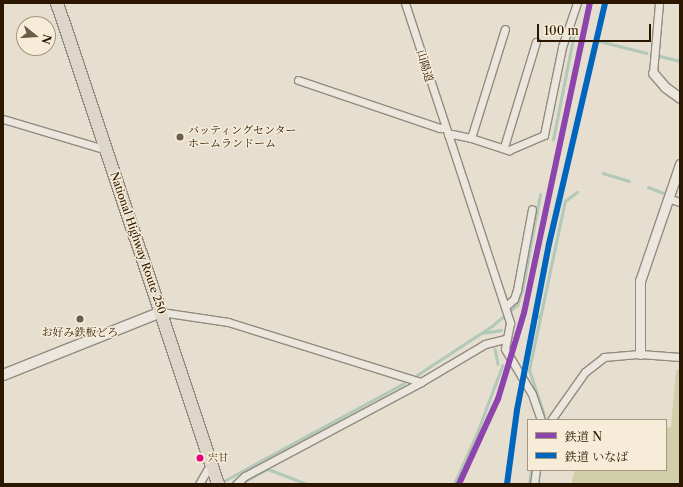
<!DOCTYPE html>
<html>
<head>
<meta charset="utf-8">
<style>
	body { margin:0 }
	#map { position:relative; width:683px; height:487px; overflow:hidden; background:#e6dece; font-family:"Libre Caslon Text","Noto Serif JP",serif }
	div>[style] { position:absolute }
	.green>* { inset:0; background:#d1ceac }
	.stream>* { height:2.5px; margin:-1.25px; padding:0 1.25px; transform-origin:1.25px; border-radius:1.25px; background:#b2c8b8 }
	.roads { filter:drop-shadow(1px 0 #928b7f) drop-shadow(-1px 0 #928b7f) drop-shadow(0 1px #928b7f) drop-shadow(0 -1px #928b7f) }
	.minor>* { height:7px; margin:-3.5px; padding:0 3.5px; transform-origin:3.5px; border-radius:3.5px; background:#ebe7df }
	.tertiary>* { height:9px; margin:-4.5px; padding:0 4.5px; transform-origin:4.5px; border-radius:4.5px; background:#ebe7df }
	.secondary>* { height:10px; margin:-5px; padding:0 5px; transform-origin:5px; border-radius:5px; background:#ebe7df }
	.trunk>* { height:12px; margin:-6px; padding:0 6px; transform-origin:6px; border-radius:6px; background:#ded6ca }
	.rail-1>* { height:6px; margin:-3px; padding:0 3px; transform-origin:3px; border-radius:3px; background:#8e44ad }
	.rail-2>* { height:6px; margin:-3px; padding:0 3px; transform-origin:3px; border-radius:3px; background:#0065bd }
	.dots>* { width:11px; height:11px; translate:-50% -50%; box-sizing:border-box; border:2px solid #f6ecd8; border-radius:50% }
	span { translate:-50% -50%; white-space:nowrap; text-align:center; line-height:1.15; -webkit-text-stroke:3px #f6ecd8; paint-order:stroke }
	.bus-label { font-size:10px; color:#2b1600 }
	.left { translate:0 -50%; text-align:left }
	.street-label { font-size:11px; color:#2b1600 }
	.poi-label { font-size:11px; color:#2b1600 }
	.frame { position:absolute; inset:0; border:4px solid #2b1600; pointer-events:none }
	.legend { position:absolute; left:527px; top:419px; width:140px; height:52px; box-sizing:border-box; background:#f6ecd8; border:1px solid #a59682; margin:0; padding:5px 7px; list-style:none; font-size:12px; color:#2b1600 }
	.legend li { display:flex; align-items:center; gap:8px; height:20px }
	.legend b { width:20px; border:1px solid #a59682 }
	.north { position:absolute; left:16px; top:16px; width:40px; height:40px; box-sizing:border-box; background:#f6ecd8; border:1px solid #a59682; border-radius:50%; rotate:107deg; font-size:11px; font-weight:700; line-height:16px; text-align:center; color:#2b1600 }
	.north::after { content:''; display:block; margin:auto; width:14px; height:18px; background:#6c5c48; clip-path:polygon(50% 0,100% 100%,50% 72%,0 100%) }
	.scale { position:absolute; left:537px; top:24px; width:114px; height:18px; box-sizing:border-box; border:2px solid #2b1600; border-top:0; padding-left:5px; font-size:12px; line-height:14px; white-space:nowrap; color:#2b1600; -webkit-text-stroke:3px #f6ecd8; paint-order:stroke }
</style>
</head>
<body>
<div id="map">
	<div class="green">
		<div style="clip-path:polygon(680px 369px,680px 484px,571px 484px,575px 470px,666px 470px,666px 428px,671px 427px,676px 370px)"></div>
	</div>
	<div class="stream">
		<div style="left:599px;top:41px;width:49px;rotate:14deg"></div>
		<div style="left:660px;top:56px;width:21px;rotate:14deg"></div>
		<div style="left:553px;top:140px;width:108px;rotate:-78.8deg"></div>
		<div style="left:574px;top:34px;width:4px;rotate:14deg"></div>
		<div style="left:603px;top:173px;width:27px;rotate:17deg"></div>
		<div style="left:648px;top:187px;width:17px;rotate:21deg"></div>
		<div style="left:677px;top:197px;width:3px;rotate:18deg"></div>
		<div style="left:534px;top:318px;width:6px;rotate:-18deg"></div>
		<div style="left:482px;top:333px;width:19px;rotate:-9deg"></div>
		<div style="left:495px;top:349px;width:15px;rotate:79deg"></div>
		<div style="left:417px;top:375px;width:90px;rotate:-33.2deg"></div>
		<div style="left:492px;top:326px;width:33px;rotate:-40deg"></div>
		<div style="left:517px;top:305px;width:15px;rotate:-70deg"></div>
		<div style="left:522px;top:291px;width:98px;rotate:-79.4deg"></div>
		<div style="left:544px;top:415px;width:47px;rotate:-108.4deg"></div>
		<div style="left:529px;top:370px;width:173px;rotate:-78deg"></div>
		<div style="left:565px;top:201px;width:15px;rotate:-37deg"></div>
		<div style="left:245px;top:481px;width:26px;rotate:-28deg"></div>
		<div style="left:268px;top:469px;width:42px;rotate:21deg"></div>
		<div style="left:222px;top:482px;width:207px;rotate:-28.5deg"></div>
		<div style="left:454px;top:484px;width:56px;rotate:-65.7deg"></div>
		<div style="left:477px;top:433px;width:72px;rotate:-69.5deg"></div>
		<div style="left:529px;top:484px;width:14px;rotate:-82deg"></div>
	</div>
	<div class="roads">
		<div class="minor">
			<div style="left:405px;top:3px;width:337px;rotate:71.8deg"></div>
			<div style="left:510px;top:323px;width:26px;rotate:101deg"></div>
			<div style="left:505px;top:349px;width:52px;rotate:59deg"></div>
			<div style="left:532px;top:394px;width:28px;rotate:71deg"></div>
			<div style="left:653px;top:73px;width:70px;rotate:-85.1deg"></div>
			<div style="left:298px;top:80px;width:150px;rotate:18.7deg"></div>
			<div style="left:440px;top:128px;width:5px"></div>
			<div style="left:3px;top:119px;width:109px;rotate:16.6deg"></div>
			<div style="left:448px;top:135px;width:4px;rotate:-14deg"></div>
			<div style="left:452px;top:134px;width:19px;rotate:12deg"></div>
			<div style="left:471px;top:138px;width:40px;rotate:18deg"></div>
			<div style="left:509px;top:150px;width:38px;rotate:-23deg"></div>
			<div style="left:544px;top:135px;width:90px;rotate:-78.4deg"></div>
			<div style="left:562px;top:47px;width:46px;rotate:-71.2deg"></div>
			<div style="left:471px;top:138px;width:114px;rotate:-72.7deg"></div>
			<div style="left:504px;top:147px;width:110px;rotate:-73.1deg"></div>
			<div style="left:670px;top:199px;width:10px;rotate:17deg"></div>
			<div style="left:505px;top:307px;width:12px;rotate:-42deg"></div>
			<div style="left:514px;top:299px;width:9px;rotate:-72deg"></div>
			<div style="left:517px;top:290px;width:82px;rotate:-79.5deg"></div>
			<div style="left:161px;top:312px;width:68px;rotate:8.5deg"></div>
			<div style="left:228px;top:322px;width:202px;rotate:17.3deg"></div>
			<div style="left:551px;top:420px;width:59px;rotate:-54.7deg"></div>
			<div style="left:585px;top:372px;width:24px;rotate:-38deg"></div>
			<div style="left:604px;top:357px;width:36px;rotate:-5deg"></div>
			<div style="left:640px;top:354px;width:40px;rotate:4.3deg"></div>
			<div style="left:199px;top:484px;width:24px;rotate:-60deg"></div>
			<div style="left:236px;top:484px;width:12px;rotate:-42deg"></div>
			<div style="left:245px;top:476px;width:200px;rotate:-28.1deg"></div>
			<div style="left:421px;top:382px;width:74px;rotate:-30.7deg"></div>
			<div style="left:485px;top:344px;width:21px;rotate:-14deg"></div>
			<div style="left:534px;top:484px;width:14px;rotate:-82deg"></div>
		</div>
		<div class="tertiary">
			<div style="left:653px;top:73px;width:18px;rotate:49deg"></div>
			<div style="left:665px;top:87px;width:19px;rotate:36deg"></div>
			<div style="left:640px;top:354px;width:73px;rotate:-90deg"></div>
			<div style="left:640px;top:281px;width:124px;rotate:-71.1deg"></div>
		</div>
		<div class="secondary">
			<div style="left:3px;top:375px;width:170px;rotate:-21.7deg"></div>
		</div>
		<div class="trunk">
			<div style="left:57px;top:3px;width:507px;rotate:71.49deg"></div>
		</div>
	</div>
	<div class="rail-1">
		<div style="left:459px;top:484px;width:94px;rotate:-65.4deg"></div>
		<div style="left:498px;top:399px;width:90px;rotate:-73.2deg"></div>
		<div style="left:524px;top:313px;width:317px;rotate:-78deg"></div>
	</div>
	<div class="rail-2">
		<div style="left:507px;top:484px;width:75px;rotate:-82.3deg"></div>
		<div style="left:517px;top:410px;width:169px;rotate:-79.1deg"></div>
		<div style="left:549px;top:244px;width:247px;rotate:-76.9deg"></div>
	</div>
	<div class="dots">
		<div style="left:180px;top:137px;background:#6c5c48"></div>
		<div style="left:80px;top:319px;background:#6c5c48"></div>
		<div style="left:200px;top:458px;background:#e5007d"></div>
	</div>
	<div class="bus-label">
		<span class="left" style="left:208px;top:458px">宍甘</span>
	</div>
	<div class="street-label">
		<span style="left:425px;top:66px;rotate:73deg">山陽道</span>
		<span style="left:138px;top:243px;rotate:71deg">National Highway Route 250</span>
	</div>
	<div class="poi-label">
		<span class="left" style="left:188px;top:137px">バッティングセンター<br>ホームランドーム</span>
		<span style="left:80px;top:332px">お好み鉄板どろ</span>
	</div>
	<div class="frame"></div>
	<ul class="legend">
	<li><b style="height:5px;background:#8e44ad"></b>鉄道 N</li>
	<li><b style="height:5px;background:#0065bd"></b>鉄道 いなば</li>
	</ul>
	<div class="north">N</div>
	<div class="scale">100 m</div>
</div>
</body>
</html>
